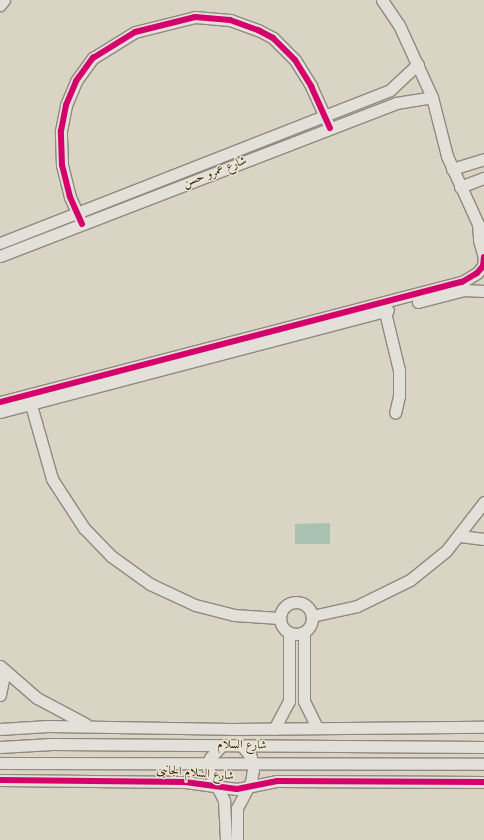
<!DOCTYPE html>
<html>
<head>
<meta charset="utf-8">
<style>
	body { margin:0 }
	#map { position:relative; width:484px; height:840px; overflow:hidden; background:#dad4c4; font-family:"Old Standard TT",Amiri,serif }
	div>[style] { position:absolute }
	.water>* { inset:0; background:#aac2b2 }
	.roads { filter:drop-shadow(1px 0 #8f897f) drop-shadow(-1px 0 #8f897f) drop-shadow(0 1px #8f897f) drop-shadow(0 -1px #8f897f) }
	.street>* { height:11px; margin:-5.5px; padding:0 5.5px; transform-origin:5.5px; border-radius:5.5px; background:#e2e0d8 }
	.street>.ring { margin:-5.5px; padding:0; box-sizing:content-box; background:none; border:11px solid #e2e0d8; border-radius:50% }
	.cycleway>* { height:6px; margin:-3px; padding:0 3px; transform-origin:3px; border-radius:3px; background:#d6006c }
	span { translate:-50% -50%; white-space:nowrap; text-align:center; line-height:1.15; -webkit-text-stroke:3px #ece6d3; paint-order:stroke }
	.street-label { font-size:12px; color:#311e10 }
</style>
</head>
<body>
<div id="map">
	<div class="water">
		<div style="clip-path:polygon(330px 523px,330px 544px,295px 544px,295px 524px)"></div>
	</div>
	<div class="roads">
		<div class="street">
			<div style="left:382px;top:0;width:30px;rotate:56deg"></div>
			<div style="left:399px;top:25px;width:79px;rotate:65.4deg"></div>
			<div style="left:432px;top:97px;width:61px;rotate:75.7deg"></div>
			<div style="left:447px;top:156px;width:75px;rotate:65.5deg"></div>
			<div style="left:478px;top:224px;width:16px;rotate:86deg"></div>
			<div style="left:479px;top:240px;width:19px;rotate:74deg"></div>
			<div style="left:0;top:5px;width:6px;rotate:-51deg"></div>
			<div style="left:452px;top:169px;width:34px;rotate:-17deg"></div>
			<div style="left:460px;top:187px;width:26px;rotate:-21deg"></div>
			<div style="left:82px;top:224px;width:30px;rotate:-114deg"></div>
			<div style="left:70px;top:197px;width:33px;rotate:-104deg"></div>
			<div style="left:62px;top:165px;width:34px;rotate:-92deg"></div>
			<div style="left:61px;top:131px;width:26px;rotate:-79deg"></div>
			<div style="left:66px;top:105px;width:26px;rotate:-67deg"></div>
			<div style="left:76px;top:81px;width:29px;rotate:-54deg"></div>
			<div style="left:93px;top:58px;width:49px;rotate:-31.8deg"></div>
			<div style="left:135px;top:32px;width:62px;rotate:-14deg"></div>
			<div style="left:195px;top:17px;width:35px;rotate:5deg"></div>
			<div style="left:230px;top:20px;width:30px;rotate:20deg"></div>
			<div style="left:258px;top:30px;width:17px;rotate:28deg"></div>
			<div style="left:273px;top:38px;width:31px;rotate:45deg"></div>
			<div style="left:295px;top:60px;width:31px;rotate:58deg"></div>
			<div style="left:311px;top:86px;width:46px;rotate:65.7deg"></div>
			<div style="left:0;top:243px;width:419px;rotate:-21.4deg"></div>
			<div style="left:390px;top:90px;width:38px;rotate:-43deg"></div>
			<div style="left:0;top:256px;width:425px;rotate:-21.1deg"></div>
			<div style="left:396px;top:103px;width:36px;rotate:-9deg"></div>
			<div style="left:418px;top:302px;width:48px;rotate:-14.6deg"></div>
			<div style="left:464px;top:290px;width:20px;rotate:3deg"></div>
			<div style="left:383px;top:304px;width:68px;rotate:76.4deg"></div>
			<div style="left:399px;top:370px;width:26px;rotate:90deg"></div>
			<div style="left:399px;top:396px;width:17px;rotate:103deg"></div>
			<div style="left:29px;top:398px;width:84px;rotate:74.1deg"></div>
			<div style="left:52px;top:479px;width:59px;rotate:56.9deg"></div>
			<div style="left:84px;top:528px;width:39px;rotate:46deg"></div>
			<div style="left:111px;top:556px;width:48px;rotate:35.7deg"></div>
			<div style="left:150px;top:584px;width:50px;rotate:25deg"></div>
			<div style="left:195px;top:605px;width:40px;rotate:14.4deg"></div>
			<div style="left:234px;top:615px;width:45px;rotate:3.8deg"></div>
			<div style="left:0;top:402px;width:477px;rotate:-14.6deg"></div>
			<div style="left:462px;top:282px;width:17px;rotate:-31deg"></div>
			<div style="left:477px;top:273px;width:9px;rotate:-49deg"></div>
			<div style="left:483px;top:266px;width:9px;rotate:-84deg"></div>
			<div style="left:0;top:412px;width:401px;rotate:-14.7deg"></div>
			<div style="left:460px;top:536px;width:24px;rotate:7deg"></div>
			<div class="ring" style="left:280px;top:602px;width:21px;height:21px"></div>
			<div style="left:312px;top:616px;width:46px;rotate:-12.5deg"></div>
			<div style="left:357px;top:606px;width:59px;rotate:-26.1deg"></div>
			<div style="left:410px;top:580px;width:46px;rotate:-38.9deg"></div>
			<div style="left:446px;top:551px;width:62px;rotate:-52.2deg"></div>
			<div style="left:304px;top:632px;width:69px;rotate:90deg"></div>
			<div style="left:304px;top:701px;width:30px;rotate:64deg"></div>
			<div style="left:0;top:666px;width:49px;rotate:40.9deg"></div>
			<div style="left:37px;top:698px;width:55px;rotate:28deg"></div>
			<div style="left:0;top:695px;width:25px;rotate:-79deg"></div>
			<div style="left:0;top:729px;width:48px;rotate:-3.6deg"></div>
			<div style="left:48px;top:726px;width:183px;rotate:0.9deg"></div>
			<div style="left:231px;top:729px;width:253px;rotate:-0.5deg"></div>
			<div style="left:274px;top:729px;width:32px;rotate:-62deg"></div>
			<div style="left:289px;top:701px;width:68px;rotate:-90deg"></div>
			<div style="left:222px;top:745px;width:18px;rotate:133deg"></div>
			<div style="left:210px;top:758px;width:11px;rotate:100deg"></div>
			<div style="left:208px;top:769px;width:36px;rotate:63deg"></div>
			<div style="left:224px;top:801px;width:39px;rotate:87deg"></div>
			<div style="left:0;top:747px;width:52px;rotate:-3.3deg"></div>
			<div style="left:52px;top:744px;width:432px;rotate:0.4deg"></div>
			<div style="left:0;top:763px;width:484px;rotate:0.1deg"></div>
			<div style="left:0;top:780px;width:185px;rotate:0.6deg"></div>
			<div style="left:185px;top:782px;width:52px;rotate:7.7deg"></div>
			<div style="left:237px;top:789px;width:41px;rotate:-11.3deg"></div>
			<div style="left:277px;top:781px;width:207px;rotate:0.3deg"></div>
			<div style="left:237px;top:840px;width:32px;rotate:-90deg"></div>
			<div style="left:237px;top:808px;width:30px;rotate:-62deg"></div>
			<div style="left:251px;top:782px;width:12px;rotate:-81deg"></div>
			<div style="left:253px;top:770px;width:13px;rotate:-99deg"></div>
			<div style="left:251px;top:757px;width:14px;rotate:-129deg"></div>
		</div>
	</div>
	<div class="cycleway">
		<div style="left:82px;top:224px;width:30px;rotate:-114deg"></div>
		<div style="left:70px;top:197px;width:33px;rotate:-104deg"></div>
		<div style="left:62px;top:165px;width:34px;rotate:-92deg"></div>
		<div style="left:61px;top:131px;width:26px;rotate:-79deg"></div>
		<div style="left:66px;top:105px;width:26px;rotate:-67deg"></div>
		<div style="left:76px;top:81px;width:29px;rotate:-54deg"></div>
		<div style="left:93px;top:58px;width:49px;rotate:-31.8deg"></div>
		<div style="left:135px;top:32px;width:62px;rotate:-14deg"></div>
		<div style="left:195px;top:17px;width:35px;rotate:5deg"></div>
		<div style="left:230px;top:20px;width:30px;rotate:20deg"></div>
		<div style="left:258px;top:30px;width:17px;rotate:28deg"></div>
		<div style="left:273px;top:38px;width:31px;rotate:45deg"></div>
		<div style="left:295px;top:60px;width:31px;rotate:58deg"></div>
		<div style="left:311px;top:86px;width:46px;rotate:65.7deg"></div>
		<div style="left:0;top:402px;width:477px;rotate:-14.6deg"></div>
		<div style="left:462px;top:282px;width:17px;rotate:-31deg"></div>
		<div style="left:477px;top:273px;width:9px;rotate:-49deg"></div>
		<div style="left:483px;top:266px;width:9px;rotate:-84deg"></div>
		<div style="left:0;top:780px;width:185px;rotate:0.6deg"></div>
		<div style="left:185px;top:782px;width:52px;rotate:7.7deg"></div>
		<div style="left:237px;top:789px;width:41px;rotate:-11.3deg"></div>
		<div style="left:277px;top:781px;width:207px;rotate:0.3deg"></div>
	</div>
	<div class="street-label">
		<span style="left:215px;top:173px;rotate:-21deg">شارع عمرو حسن</span>
		<span style="left:242px;top:746px;rotate:1deg">شارع السلام</span>
		<span style="left:195px;top:774px;rotate:5deg">شارع السلام الجانبى</span>
	</div>
</div>
</body>
</html>
